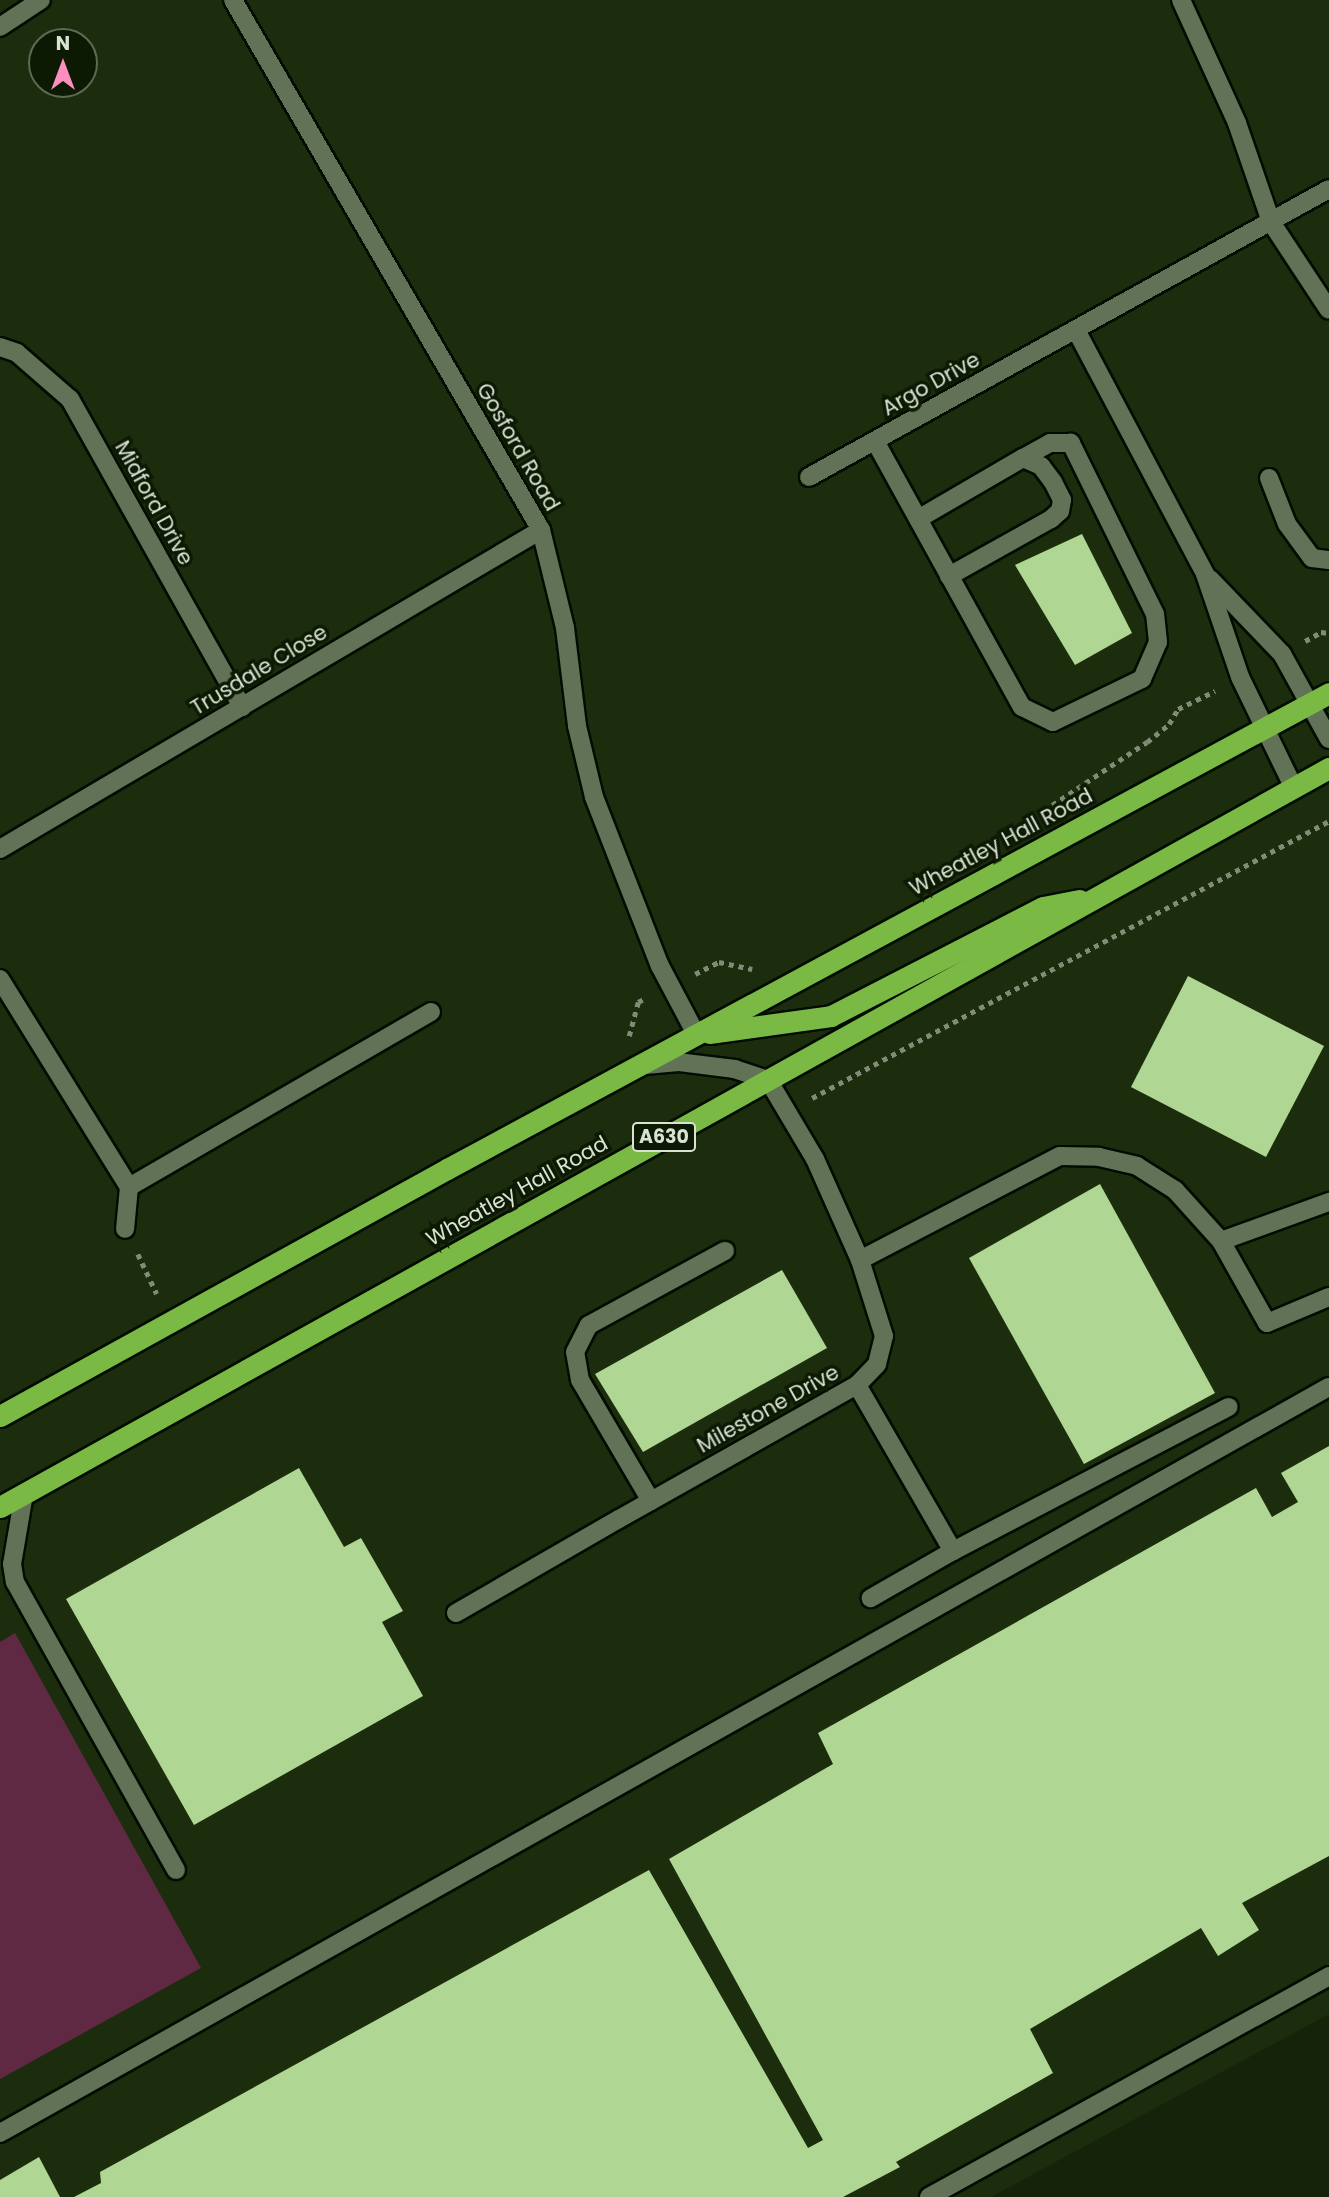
<!DOCTYPE html>
<html>
<head>
<meta charset="utf-8">
<style>
	body { margin:0 }
	#map { position:relative; width:1329px; height:2197px; overflow:hidden; background:#15230b; font-family:Poppins,sans-serif }
	div>[style] { position:absolute }
	.built>* { inset:0; background:#1c2d0e }
	.green>* { inset:0; background:#5f2943 }
	.building>* { inset:0; background:#afd793 }
	.path>* { height:4.5px; margin-top:-2.25px; transform-origin:0; background:repeating-linear-gradient(90deg,#808b78 0 5px,transparent 0 10px) }
	.roads { filter:drop-shadow(2px 0 #020c00) drop-shadow(-2px 0 #020c00) drop-shadow(0 2px #020c00) drop-shadow(0 -2px #020c00) }
	.lane>* { height:18px; margin:-9px; padding:0 9px; transform-origin:9px; border-radius:9px; background:#617256 }
	.street>* { height:18px; margin:-9px; padding:0 9px; transform-origin:9px; border-radius:9px; background:#617256 }
	.highway>* { height:21px; margin:-10.5px; padding:0 10.5px; transform-origin:10.5px; border-radius:10.5px; background:#7aba44 }
	span { translate:-50% -50%; white-space:nowrap; text-align:center; line-height:1.15; -webkit-text-stroke:7px #0c1903; paint-order:stroke }
	.shield-label span { padding:2px 5px; background:#0c1903; border:2px solid; border-radius:5px; -webkit-text-stroke-width:0 }
	.shield-label { font-size:19px; color:#d9e2d3; font-weight:700 }
	.street-label { font-size:21px; color:#d9e2d3 }
	.north { position:absolute; left:28px; top:28px; width:70px; height:70px; box-sizing:border-box; background:#0c1903; border:2px solid #5e6956; border-radius:50%; rotate:0deg; font-size:19px; font-weight:700; line-height:28px; text-align:center; color:#d9e2d3 }
	.north::after { content:''; display:block; margin:auto; width:24px; height:32px; background:#fd8ec0; clip-path:polygon(50% 0,100% 100%,50% 72%,0 100%) }
</style>
</head>
<body>
<div id="map">
	<div class="built">
		<div style="clip-path:polygon(evenodd,0 0,1329px 0,1329px 2014px,991px 2197px,0 2197px,0 0,42px 42px,84px 42px,84px 84px,42px 84px,42px 42px)"></div>
	</div>
	<div class="green">
		<div style="clip-path:polygon(15px 1633px,201px 1968px,0 2079px,0 1642px)"></div>
	</div>
	<div class="building">
		<div style="clip-path:polygon(1082px 534px,1132px 633px,1075px 665px,1015px 565px)"></div>
		<div style="clip-path:polygon(1188px 976px,1324px 1046px,1266px 1157px,1131px 1087px)"></div>
		<div style="clip-path:polygon(1100px 1184px,1215px 1393px,1084px 1464px,969px 1258px)"></div>
		<div style="clip-path:polygon(782px 1270px,827px 1348px,643px 1452px,595px 1374px)"></div>
		<div style="clip-path:polygon(1329px 1446px,1329px 1856px,1242px 1903px,1259px 1930px,1218px 1956px,1201px 1928px,1030px 2029px,1053px 2073px,896px 2162px,900px 2167px,843px 2197px,74px 2197px,101px 2183px,100px 2172px,649px 1870px,808px 2148px,823px 2140px,669px 1859px,833px 1764px,818px 1733px,1256px 1488px,1272px 1517px,1298px 1502px,1281px 1473px)"></div>
		<div style="clip-path:polygon(299px 1468px,344px 1547px,361px 1538px,403px 1611px,382px 1622px,423px 1696px,194px 1825px,66px 1599px)"></div>
		<div style="clip-path:polygon(39px 2157px,60px 2197px,0 2197px,0 2180px)"></div>
	</div>
	<div class="path">
		<div style="left:1305px;top:641px;width:18px;rotate:-29deg"></div>
		<div style="left:1321px;top:632px;width:8px;rotate:7deg"></div>
		<div style="left:1052px;top:805px;width:114px;rotate:-33.6deg"></div>
		<div style="left:1147px;top:742px;width:28px;rotate:-39deg"></div>
		<div style="left:1169px;top:724px;width:17px;rotate:-59deg"></div>
		<div style="left:1178px;top:709px;width:41px;rotate:-25.9deg"></div>
		<div style="left:695px;top:974px;width:27px;rotate:-27deg"></div>
		<div style="left:719px;top:962px;width:34px;rotate:12deg"></div>
		<div style="left:629px;top:1036px;width:35px;rotate:-75deg"></div>
		<div style="left:638px;top:1002px;width:9px;rotate:-27deg"></div>
		<div style="left:812px;top:1098px;width:587px;rotate:-28.18deg"></div>
		<div style="left:138px;top:1254px;width:44px;rotate:64.6deg"></div>
	</div>
	<div class="roads">
		<div class="lane">
			<div style="left:875px;top:441px;width:304px;rotate:61.1deg"></div>
			<div style="left:1022px;top:707px;width:34px;rotate:26deg"></div>
			<div style="left:1053px;top:722px;width:99px;rotate:-25.8deg"></div>
			<div style="left:1142px;top:679px;width:40px;rotate:-66.6deg"></div>
			<div style="left:1158px;top:642px;width:28px;rotate:-96deg"></div>
			<div style="left:1155px;top:614px;width:191px;rotate:-116.2deg"></div>
			<div style="left:1071px;top:443px;width:21px;rotate:180deg"></div>
			<div style="left:1050px;top:443px;width:31px;rotate:151deg"></div>
			<div style="left:1269px;top:478px;width:49px;rotate:68.6deg"></div>
			<div style="left:1287px;top:524px;width:42px;rotate:53.7deg"></div>
			<div style="left:1312px;top:558px;width:17px;rotate:7deg"></div>
			<div style="left:918px;top:519px;width:121px;rotate:-30.2deg"></div>
			<div style="left:1023px;top:458px;width:20px;rotate:24deg"></div>
			<div style="left:1041px;top:466px;width:20px;rotate:53deg"></div>
			<div style="left:1053px;top:482px;width:20px;rotate:63deg"></div>
			<div style="left:1062px;top:500px;width:11px;rotate:100deg"></div>
			<div style="left:1060px;top:511px;width:12px;rotate:138deg"></div>
			<div style="left:1051px;top:519px;width:117px;rotate:150.8deg"></div>
			<div style="left:1060px;top:1156px;width:39px;rotate:1deg"></div>
			<div style="left:1099px;top:1157px;width:39px;rotate:13deg"></div>
			<div style="left:1137px;top:1166px;width:45px;rotate:32.3deg"></div>
			<div style="left:1175px;top:1190px;width:69px;rotate:48deg"></div>
			<div style="left:1221px;top:1241px;width:94px;rotate:60.7deg"></div>
			<div style="left:1267px;top:1323px;width:67px;rotate:-22.8deg"></div>
			<div style="left:129px;top:1187px;width:349px;rotate:-30.1deg"></div>
			<div style="left:1221px;top:1241px;width:115px;rotate:-19.9deg"></div>
			<div style="left:857px;top:1385px;width:192px;rotate:60deg"></div>
			<div style="left:953px;top:1551px;width:95px;rotate:150.2deg"></div>
			<div style="left:24px;top:1494px;width:71px;rotate:99.7deg"></div>
			<div style="left:12px;top:1564px;width:18px;rotate:81deg"></div>
			<div style="left:15px;top:1582px;width:330px;rotate:60.8deg"></div>
			<div style="left:651px;top:1501px;width:140px;rotate:-120.4deg"></div>
			<div style="left:580px;top:1380px;width:28px;rotate:-100deg"></div>
			<div style="left:575px;top:1352px;width:30px;rotate:-63deg"></div>
			<div style="left:589px;top:1325px;width:155px;rotate:-28.6deg"></div>
			<div style="left:953px;top:1551px;width:311px;rotate:-27.6deg"></div>
			<div style="left:456px;top:1613px;width:188px;rotate:-30deg"></div>
			<div style="left:0;top:2133px;width:1524px;rotate:-29.31deg"></div>
			<div style="left:929px;top:2197px;width:457px;rotate:-28.9deg"></div>
		</div>
		<div class="street">
			<div style="left:233px;top:0;width:613px;rotate:59.84deg"></div>
			<div style="left:541px;top:530px;width:101px;rotate:76.2deg"></div>
			<div style="left:565px;top:628px;width:99px;rotate:83deg"></div>
			<div style="left:577px;top:726px;width:73px;rotate:76.5deg"></div>
			<div style="left:594px;top:797px;width:181px;rotate:68.7deg"></div>
			<div style="left:660px;top:966px;width:77px;rotate:62.1deg"></div>
			<div style="left:1181px;top:0;width:135px;rotate:65.5deg"></div>
			<div style="left:1237px;top:123px;width:105px;rotate:71deg"></div>
			<div style="left:1271px;top:222px;width:105px;rotate:56.6deg"></div>
			<div style="left:0;top:27px;width:49px;rotate:-33.4deg"></div>
			<div style="left:1076px;top:330px;width:276px;rotate:62.1deg"></div>
			<div style="left:1205px;top:574px;width:109px;rotate:71.2deg"></div>
			<div style="left:1240px;top:677px;width:123px;rotate:64.1deg"></div>
			<div style="left:0;top:347px;width:18px;rotate:19deg"></div>
			<div style="left:17px;top:353px;width:70px;rotate:41deg"></div>
			<div style="left:70px;top:399px;width:353px;rotate:60.8deg"></div>
			<div style="left:809px;top:477px;width:594px;rotate:-28.98deg"></div>
			<div style="left:1210px;top:579px;width:104px;rotate:46.2deg"></div>
			<div style="left:1282px;top:654px;width:97px;rotate:61.1deg"></div>
			<div style="left:0;top:849px;width:628px;rotate:-30.53deg"></div>
			<div style="left:0;top:979px;width:245px;rotate:58.2deg"></div>
			<div style="left:129px;top:1187px;width:42px;rotate:95.4deg"></div>
			<div style="left:860px;top:1260px;width:225px;rotate:-27.5deg"></div>
			<div style="left:619px;top:1519px;width:273px;rotate:-29.4deg"></div>
			<div style="left:857px;top:1385px;width:29px;rotate:-46deg"></div>
			<div style="left:877px;top:1364px;width:29px;rotate:-76deg"></div>
			<div style="left:884px;top:1336px;width:80px;rotate:-107.5deg"></div>
			<div style="left:860px;top:1260px;width:111px;rotate:-114deg"></div>
			<div style="left:815px;top:1159px;width:92px;rotate:-120.7deg"></div>
			<div style="left:768px;top:1080px;width:35px;rotate:-162deg"></div>
			<div style="left:735px;top:1069px;width:56px;rotate:-172.9deg"></div>
			<div style="left:679px;top:1062px;width:37px;rotate:175deg"></div>
		</div>
		<div class="highway">
			<div style="left:709px;top:1033px;width:123px;rotate:-7.9deg"></div>
			<div style="left:831px;top:1016px;width:238px;rotate:-27.2deg"></div>
			<div style="left:1043px;top:907px;width:37px;rotate:-11deg"></div>
			<div style="left:0;top:1416px;width:511px;rotate:-28.92deg"></div>
			<div style="left:447px;top:1169px;width:1002px;rotate:-28.35deg"></div>
			<div style="left:0;top:1507px;width:1521px;rotate:-29.08deg"></div>
		</div>
	</div>
	<div class="shield-label">
		<span style="left:664px;top:1137px">A630</span>
	</div>
	<div class="street-label">
		<span style="left:931px;top:384px;rotate:-29deg">Argo Drive</span>
		<span style="left:518px;top:447px;rotate:60deg">Gosford Road</span>
		<span style="left:154px;top:503px;rotate:61deg">Midford Drive</span>
		<span style="left:259px;top:670px;rotate:-31deg">Trusdale Close</span>
		<span style="left:1001px;top:842px;rotate:-28deg">Wheatley Hall Road</span>
		<span style="left:517px;top:1191px;rotate:-29deg">Wheatley Hall Road</span>
		<span style="left:768px;top:1409px;rotate:-29deg">Milestone Drive</span>
	</div>
	<div class="north">N</div>
</div>
</body>
</html>
